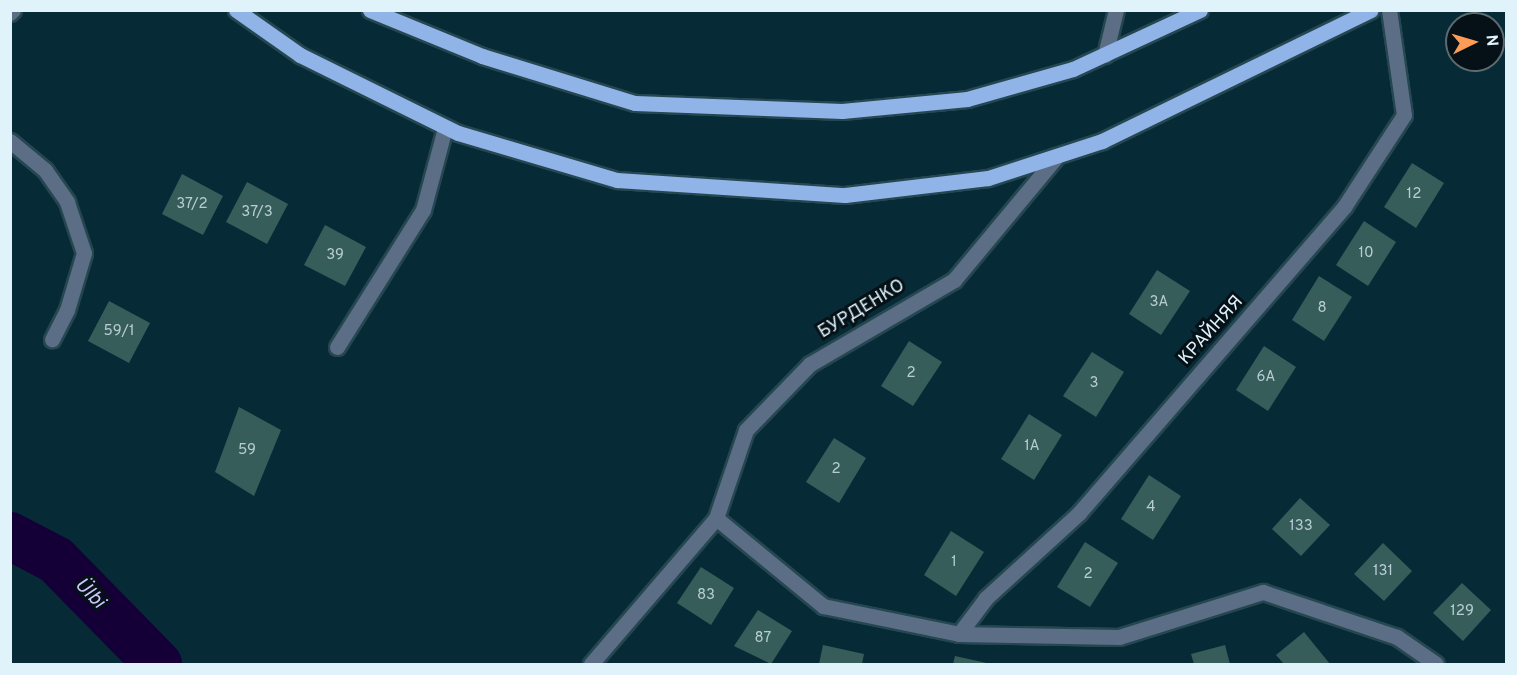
<!DOCTYPE html>
<html>
<head>
<meta charset="utf-8">
<style>
	body { margin:0 }
	#map { position:relative; width:1517px; height:675px; overflow:hidden; background:#072b36; font-family:Overpass,sans-serif }
	div>[style] { position:absolute }
	.river>* { height:48px; margin:-24px; padding:0 24px; transform-origin:24px; border-radius:24px; background:#140037 }
	.building>* { inset:0; background:#375d5a }
	.roads { filter:drop-shadow(2px 0 #254751) drop-shadow(-2px 0 #254751) drop-shadow(0 2px #254751) drop-shadow(0 -2px #254751) }
	.lane>* { height:15px; margin:-7.5px; padding:0 7.5px; transform-origin:7.5px; border-radius:7.5px; background:#5c6d86 }
	.street>* { height:15px; margin:-7.5px; padding:0 7.5px; transform-origin:7.5px; border-radius:7.5px; background:#5c6d86 }
	.primary>* { height:15px; margin:-7.5px; padding:0 7.5px; transform-origin:7.5px; border-radius:7.5px; background:#90b4e8 }
	span { translate:-50% -50%; white-space:nowrap; text-align:center; line-height:1.15; -webkit-text-stroke:6px #051116; paint-order:stroke }
	.number-label { font-size:15px; color:#b6cdd2 }
	.number-label span { -webkit-text-stroke-width:0 }
	.street-label { font-size:18px; color:#e0f2fa }
	.water-label { font-size:20px; color:#cec6fe; font-style:italic }
	.frame { position:absolute; inset:0; border:12px solid #e0f2fa; pointer-events:none }
	.north { position:absolute; left:1445px; top:12px; width:60px; height:60px; box-sizing:border-box; background:#051116; border:2px solid #5d6b71; border-radius:50%; rotate:85deg; font-size:16px; font-weight:700; line-height:24px; text-align:center; color:#e0f2fa }
	.north::after { content:''; display:block; margin:auto; width:21px; height:27px; background:#fd9c56; clip-path:polygon(50% 0,100% 100%,50% 72%,0 100%) }
</style>
</head>
<body>
<div id="map">
	<div class="river">
		<div style="left:10px;top:536px;width:52px;rotate:27.6deg"></div>
		<div style="left:56px;top:560px;width:146px;rotate:45.6deg"></div>
	</div>
	<div class="building">
		<div style="clip-path:polygon(1412px 163px,1444px 183px,1416px 228px,1384px 207px)"></div>
		<div style="clip-path:polygon(182px 174px,223px 196px,203px 235px,162px 214px)"></div>
		<div style="clip-path:polygon(247px 182px,288px 204px,267px 244px,226px 222px)"></div>
		<div style="clip-path:polygon(1364px 221px,1396px 242px,1368px 286px,1336px 265px)"></div>
		<div style="clip-path:polygon(325px 225px,366px 247px,345px 286px,304px 265px)"></div>
		<div style="clip-path:polygon(1157px 270px,1190px 291px,1161px 335px,1129px 314px)"></div>
		<div style="clip-path:polygon(1319px 276px,1352px 297px,1324px 341px,1292px 320px)"></div>
		<div style="clip-path:polygon(109px 301px,150px 323px,129px 363px,88px 341px)"></div>
		<div style="clip-path:polygon(909px 341px,942px 362px,913px 406px,881px 386px)"></div>
		<div style="clip-path:polygon(1264px 346px,1296px 367px,1268px 411px,1236px 390px)"></div>
		<div style="clip-path:polygon(1092px 352px,1124px 372px,1096px 417px,1063px 396px)"></div>
		<div style="clip-path:polygon(239px 407px,281px 430px,254px 496px,215px 472px)"></div>
		<div style="clip-path:polygon(1029px 414px,1062px 435px,1034px 480px,1001px 459px)"></div>
		<div style="clip-path:polygon(834px 438px,866px 458px,839px 503px,806px 482px)"></div>
		<div style="clip-path:polygon(1149px 475px,1181px 496px,1153px 540px,1121px 519px)"></div>
		<div style="clip-path:polygon(1300px 498px,1330px 525px,1301px 556px,1272px 529px)"></div>
		<div style="clip-path:polygon(951px 531px,984px 552px,956px 596px,924px 575px)"></div>
		<div style="clip-path:polygon(1085px 542px,1118px 563px,1090px 607px,1057px 587px)"></div>
		<div style="clip-path:polygon(1383px 543px,1412px 571px,1384px 601px,1354px 574px)"></div>
		<div style="clip-path:polygon(701px 567px,734px 588px,711px 625px,677px 603px)"></div>
		<div style="clip-path:polygon(1462px 583px,1491px 610px,1463px 641px,1433px 613px)"></div>
		<div style="clip-path:polygon(758px 610px,792px 631px,771px 664px,734px 646px)"></div>
		<div style="clip-path:polygon(1304px 632px,1330px 664px,1284px 664px,1276px 655px)"></div>
		<div style="clip-path:polygon(823px 645px,864px 654px,862px 664px,819px 664px)"></div>
		<div style="clip-path:polygon(1225px 645px,1230px 664px,1194px 664px,1191px 654px)"></div>
		<div style="clip-path:polygon(955px 656px,991px 664px,953px 664px)"></div>
	</div>
	<div class="roads">
		<div class="lane">
			<div style="left:337px;top:347px;width:162px;rotate:-57.9deg"></div>
			<div style="left:423px;top:210px;width:85px;rotate:-75deg"></div>
			<div style="left:591px;top:664px;width:192px;rotate:-49.4deg"></div>
		</div>
		<div class="street">
			<div style="left:10px;top:13px;width:4px;rotate:-45deg"></div>
			<div style="left:1105px;top:55px;width:46px;rotate:-76.3deg"></div>
			<div style="left:10px;top:141px;width:45px;rotate:39.6deg"></div>
			<div style="left:45px;top:170px;width:39px;rotate:55deg"></div>
			<div style="left:67px;top:202px;width:54px;rotate:71.6deg"></div>
			<div style="left:84px;top:253px;width:59px;rotate:106.6deg"></div>
			<div style="left:67px;top:310px;width:33px;rotate:117deg"></div>
			<div style="left:1057px;top:156px;width:161px;rotate:129.7deg"></div>
			<div style="left:954px;top:280px;width:167px;rotate:149.7deg"></div>
			<div style="left:810px;top:364px;width:92px;rotate:134.1deg"></div>
			<div style="left:746px;top:430px;width:93px;rotate:108.8deg"></div>
			<div style="left:716px;top:518px;width:139px;rotate:39.4deg"></div>
			<div style="left:823px;top:606px;width:139px;rotate:11.6deg"></div>
			<div style="left:959px;top:634px;width:160px;rotate:1.1deg"></div>
			<div style="left:1119px;top:637px;width:151px;rotate:-17.4deg"></div>
			<div style="left:1263px;top:592px;width:141px;rotate:18.6deg"></div>
			<div style="left:1397px;top:637px;width:47px;rotate:34.7deg"></div>
			<div style="left:959px;top:634px;width:45px;rotate:-53.1deg"></div>
			<div style="left:986px;top:598px;width:126px;rotate:-42.4deg"></div>
			<div style="left:1079px;top:513px;width:405px;rotate:-49.1deg"></div>
			<div style="left:1344px;top:207px;width:110px;rotate:-56.9deg"></div>
			<div style="left:1404px;top:115px;width:106px;rotate:-98.1deg"></div>
		</div>
		<div class="primary">
			<div style="left:236px;top:10px;width:78px;rotate:35.1deg"></div>
			<div style="left:300px;top:55px;width:176px;rotate:26.3deg"></div>
			<div style="left:458px;top:133px;width:166px;rotate:16.5deg"></div>
			<div style="left:617px;top:180px;width:228px;rotate:3.8deg"></div>
			<div style="left:845px;top:195px;width:144px;rotate:-6.8deg"></div>
			<div style="left:988px;top:178px;width:120px;rotate:-18deg"></div>
			<div style="left:1102px;top:141px;width:299px;rotate:-26deg"></div>
			<div style="left:370px;top:10px;width:121px;rotate:22.3deg"></div>
			<div style="left:482px;top:56px;width:160px;rotate:17.1deg"></div>
			<div style="left:635px;top:103px;width:207px;rotate:2.2deg"></div>
			<div style="left:842px;top:111px;width:126px;rotate:-5.5deg"></div>
			<div style="left:967px;top:99px;width:110px;rotate:-15.8deg"></div>
			<div style="left:1073px;top:69px;width:140px;rotate:-24.9deg"></div>
		</div>
	</div>
	<div class="number-label">
		<span style="left:1414px;top:195px">12</span>
		<span style="left:192px;top:205px">37/2</span>
		<span style="left:257px;top:213px">37/3</span>
		<span style="left:1366px;top:254px">10</span>
		<span style="left:335px;top:256px">39</span>
		<span style="left:1159px;top:303px">3А</span>
		<span style="left:1322px;top:309px">8</span>
		<span style="left:119px;top:332px">59/1</span>
		<span style="left:911px;top:374px">2</span>
		<span style="left:1266px;top:378px">6А</span>
		<span style="left:1094px;top:384px">3</span>
		<span style="left:1032px;top:447px">1А</span>
		<span style="left:247px;top:451px">59</span>
		<span style="left:836px;top:470px">2</span>
		<span style="left:1151px;top:508px">4</span>
		<span style="left:1301px;top:527px">133</span>
		<span style="left:954px;top:563px">1</span>
		<span style="left:1383px;top:572px">131</span>
		<span style="left:1088px;top:575px">2</span>
		<span style="left:706px;top:596px">83</span>
		<span style="left:1462px;top:612px">129</span>
		<span style="left:763px;top:639px">87</span>
	</div>
	<div class="street-label">
		<span style="left:862px;top:310px;rotate:-31deg">БУРДЕНКО</span>
		<span style="left:1212px;top:331px;rotate:-48deg">КРАЙНЯЯ</span>
	</div>
	<div class="water-label">
		<span style="left:89px;top:594px;rotate:46deg">Ülbi</span>
	</div>
	<div class="frame"></div>
	<div class="north">N</div>
</div>
</body>
</html>
